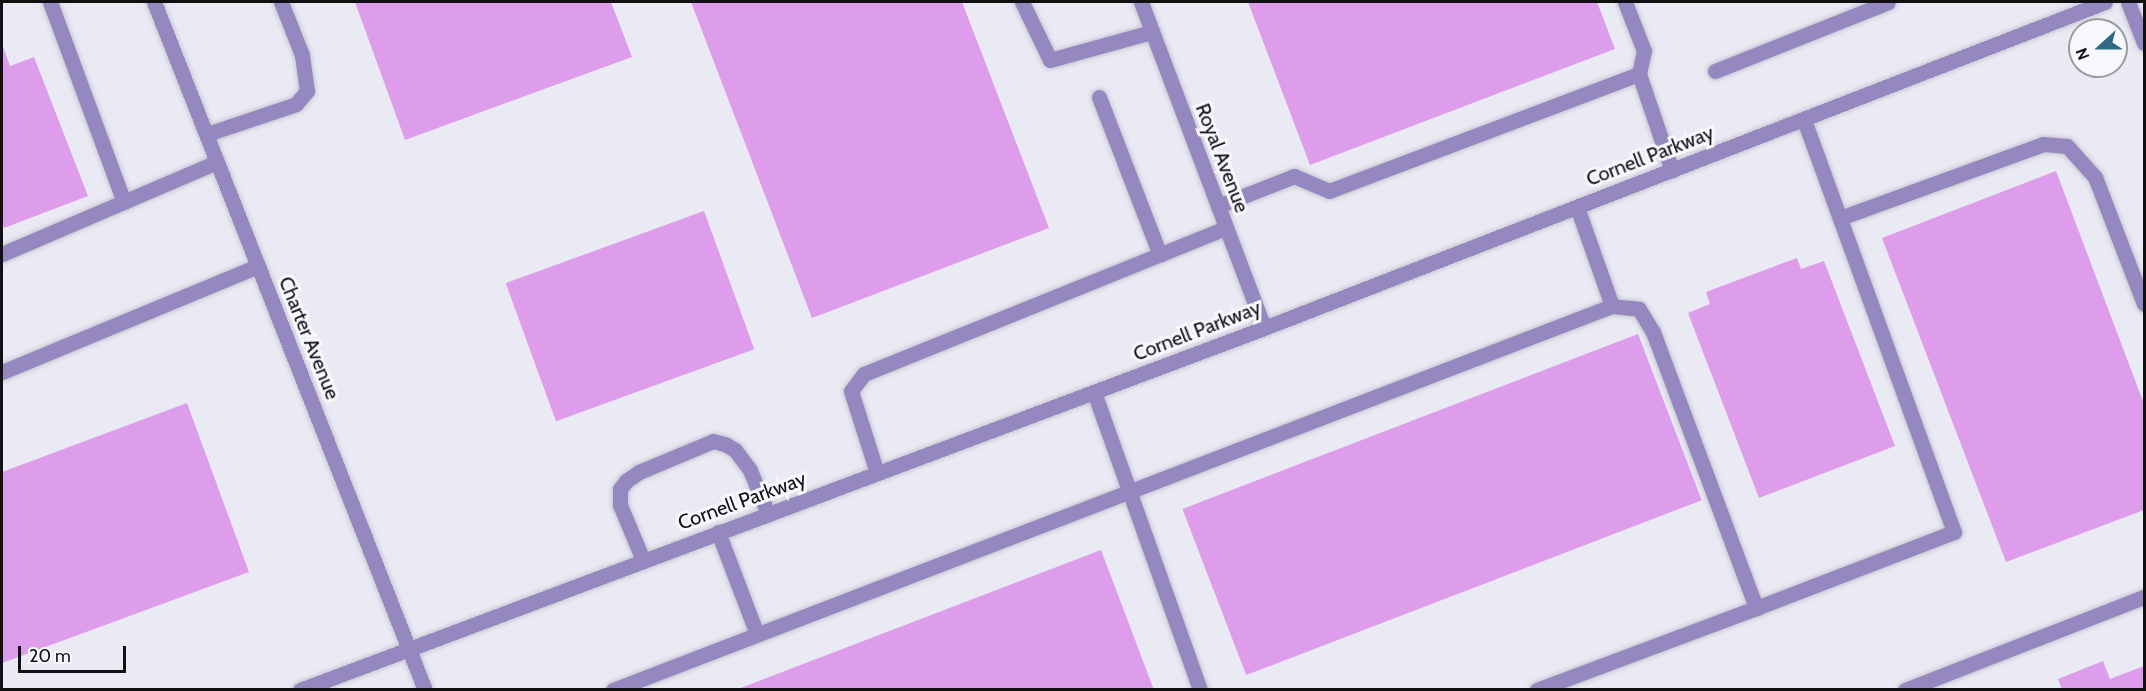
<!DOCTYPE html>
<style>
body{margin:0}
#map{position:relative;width:2146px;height:691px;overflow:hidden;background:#e9eaf4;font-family:Cabin,sans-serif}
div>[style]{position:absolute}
.building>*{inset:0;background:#de9deb;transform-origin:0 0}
.roads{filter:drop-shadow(0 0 2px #c6c7d0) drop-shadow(0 0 2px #c6c7d0)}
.lane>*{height:15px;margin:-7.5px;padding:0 7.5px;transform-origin:7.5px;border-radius:7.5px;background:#9587c0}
.street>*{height:15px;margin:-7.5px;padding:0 7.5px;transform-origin:7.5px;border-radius:7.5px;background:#9587c0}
span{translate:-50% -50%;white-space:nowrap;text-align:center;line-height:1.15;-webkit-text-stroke:6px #f7f8fd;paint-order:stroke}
.street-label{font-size:20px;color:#111114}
.frame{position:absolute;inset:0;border:3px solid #111114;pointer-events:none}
.north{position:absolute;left:2068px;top:18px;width:60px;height:60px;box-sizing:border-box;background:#f7f8fd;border:2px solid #9b9ca0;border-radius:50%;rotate:249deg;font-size:16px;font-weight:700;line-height:24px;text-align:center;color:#111114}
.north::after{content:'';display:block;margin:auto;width:21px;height:27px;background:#2e6a81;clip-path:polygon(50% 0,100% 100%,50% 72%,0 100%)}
.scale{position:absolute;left:18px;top:646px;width:108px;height:27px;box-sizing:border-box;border:3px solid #111114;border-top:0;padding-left:8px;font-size:18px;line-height:21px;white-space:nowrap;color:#111114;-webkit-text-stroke:4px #f7f8fd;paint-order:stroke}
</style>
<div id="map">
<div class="building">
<div style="clip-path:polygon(355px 2px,611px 2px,632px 57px,405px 140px)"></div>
<div style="clip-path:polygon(691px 2px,962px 2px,1049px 228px,812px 318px)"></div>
<div style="clip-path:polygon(1248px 2px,1597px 2px,1615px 49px,1310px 165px)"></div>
<div style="clip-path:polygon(2px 44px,10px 66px,34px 57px,88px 196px,4px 228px,2px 222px)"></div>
<div style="clip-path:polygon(2056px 171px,2144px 404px,2144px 510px,2006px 562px,1882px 238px)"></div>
<div style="left:704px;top:211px;width:147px;height:211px;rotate:70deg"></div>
<div style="clip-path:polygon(1797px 258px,1801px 269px,1824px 261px,1895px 446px,1759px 498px,1688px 313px,1710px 304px,1706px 292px)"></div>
<div style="left:1638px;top:334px;width:178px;height:488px;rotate:69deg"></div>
<div style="clip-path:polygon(187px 403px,249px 572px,2px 663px,2px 472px)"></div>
<div style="clip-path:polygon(1101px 550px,1154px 690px,738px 690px,738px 689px)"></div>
<div style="clip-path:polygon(2103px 661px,2110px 679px,2144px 666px,2144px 690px,2062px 690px,2058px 679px)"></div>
</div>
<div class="roads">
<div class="lane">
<div style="left:50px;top:2px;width:213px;rotate:69.7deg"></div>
<div style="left:1022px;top:2px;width:64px;rotate:64.2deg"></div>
<div style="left:1050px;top:60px;width:106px;rotate:-15.4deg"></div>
<div style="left:1715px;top:71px;width:186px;rotate:-21.7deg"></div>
<div style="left:1639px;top:74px;width:102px;rotate:71.2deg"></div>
<div style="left:1099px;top:97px;width:169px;rotate:68.9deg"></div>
<div style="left:207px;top:134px;width:94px;rotate:-18.6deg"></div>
<div style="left:296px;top:104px;width:17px;rotate:-50deg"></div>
<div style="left:307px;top:91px;width:36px;rotate:-98deg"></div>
<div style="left:302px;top:55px;width:57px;rotate:-111.6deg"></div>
<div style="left:1218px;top:206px;width:82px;rotate:-21.5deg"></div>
<div style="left:1294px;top:176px;width:38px;rotate:23deg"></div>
<div style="left:1329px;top:191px;width:331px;rotate:-20.7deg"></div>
<div style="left:1639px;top:74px;width:24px;rotate:-78deg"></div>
<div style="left:1644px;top:51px;width:53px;rotate:-111.2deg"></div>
<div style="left:1577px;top:207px;width:105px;rotate:70.5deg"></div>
<div style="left:1840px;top:218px;width:216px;rotate:-20deg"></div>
<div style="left:2043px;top:144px;width:24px;rotate:5deg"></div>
<div style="left:2067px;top:146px;width:42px;rotate:47.9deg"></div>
<div style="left:2095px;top:177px;width:136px;rotate:68.9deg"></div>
<div style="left:2px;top:254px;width:234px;rotate:-23.2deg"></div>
<div style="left:2px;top:372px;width:277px;rotate:-22.5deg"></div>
<div style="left:1094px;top:392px;width:316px;rotate:70.4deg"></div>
<div style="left:877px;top:473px;width:86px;rotate:-107.6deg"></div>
<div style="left:851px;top:391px;width:21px;rotate:-53deg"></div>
<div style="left:864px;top:374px;width:390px;rotate:-22deg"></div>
<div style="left:718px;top:532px;width:109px;rotate:69.1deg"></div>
<div style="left:643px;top:560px;width:60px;rotate:-112.7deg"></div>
<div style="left:620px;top:505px;width:16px;rotate:-90deg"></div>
<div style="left:620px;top:489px;width:10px;rotate:-53deg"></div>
<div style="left:626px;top:481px;width:16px;rotate:-35deg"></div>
<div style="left:639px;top:472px;width:80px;rotate:-22.7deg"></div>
<div style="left:713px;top:441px;width:12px;rotate:14deg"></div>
<div style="left:725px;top:444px;width:12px;rotate:31deg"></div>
<div style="left:735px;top:450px;width:25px;rotate:53deg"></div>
<div style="left:750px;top:470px;width:48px;rotate:67.8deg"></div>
<div style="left:1756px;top:608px;width:212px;rotate:-21deg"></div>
<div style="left:1954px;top:532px;width:439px;rotate:-110deg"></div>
<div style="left:613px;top:690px;width:1070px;rotate:-21.03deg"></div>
<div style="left:1612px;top:306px;width:27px;rotate:6deg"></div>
<div style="left:1639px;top:309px;width:27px;rotate:59deg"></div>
<div style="left:1653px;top:332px;width:295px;rotate:69.5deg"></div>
<div style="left:1756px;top:608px;width:234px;rotate:159.5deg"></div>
<div style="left:1905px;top:690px;width:256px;rotate:-21.3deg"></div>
</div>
<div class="street">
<div style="left:154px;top:2px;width:739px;rotate:68.5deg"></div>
<div style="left:1141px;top:2px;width:348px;rotate:69.3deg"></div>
<div style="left:2128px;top:2px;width:44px;rotate:68.7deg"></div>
<div style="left:300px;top:690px;width:1030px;rotate:-20.58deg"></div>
<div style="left:1264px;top:328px;width:902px;rotate:-21.19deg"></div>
</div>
</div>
<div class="street-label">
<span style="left:1650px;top:156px;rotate:-21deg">Cornell Parkway</span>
<span style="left:1222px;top:158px;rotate:69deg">Royal Avenue</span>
<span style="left:1197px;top:331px;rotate:-21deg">Cornell Parkway</span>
<span style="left:309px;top:338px;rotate:68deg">Charter Avenue</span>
<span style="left:742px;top:501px;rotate:-20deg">Cornell Parkway</span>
</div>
<div class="frame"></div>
<div class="north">N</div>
<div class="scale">20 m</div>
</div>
